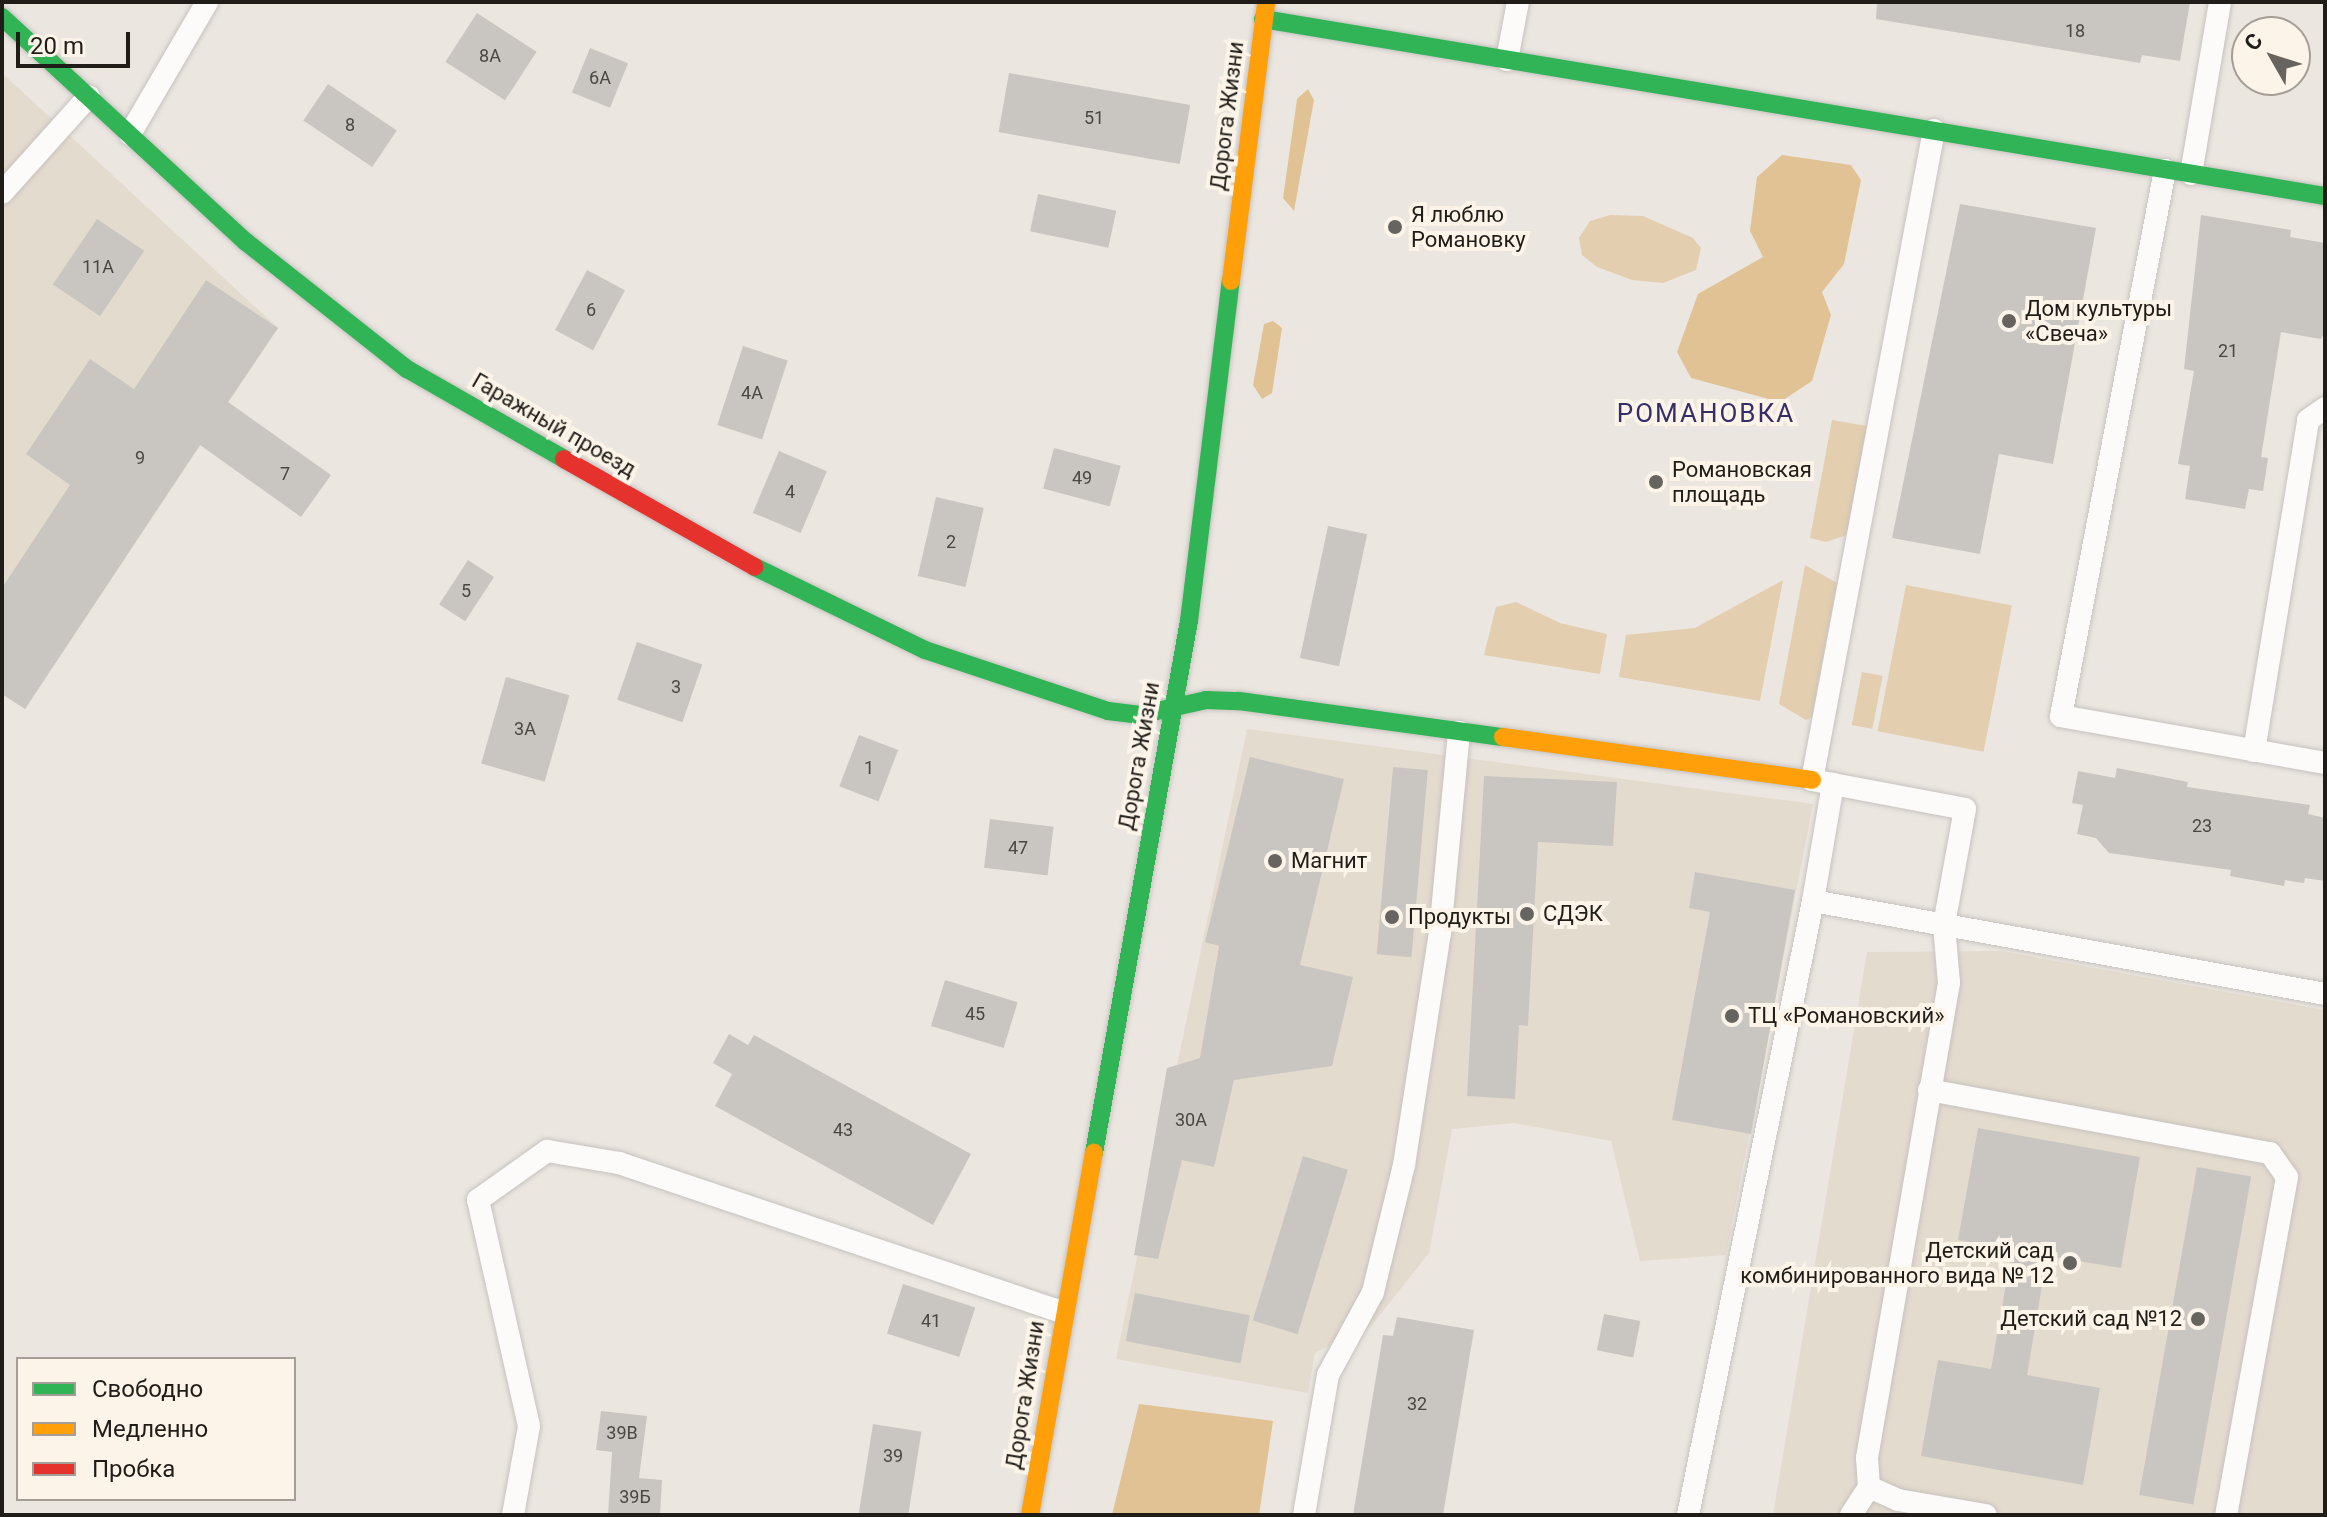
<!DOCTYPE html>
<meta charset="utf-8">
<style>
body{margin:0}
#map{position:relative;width:2327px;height:1517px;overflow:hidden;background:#ebe6e0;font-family:Roboto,sans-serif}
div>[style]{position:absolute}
.built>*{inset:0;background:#e4dbcf}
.green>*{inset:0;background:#e3ceb0;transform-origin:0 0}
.forest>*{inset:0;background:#e1c295}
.building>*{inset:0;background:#c9c6c1;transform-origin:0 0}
.roads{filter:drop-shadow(0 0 2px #c6c2be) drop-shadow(0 0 2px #c6c2be)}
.lane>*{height:22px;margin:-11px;padding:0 11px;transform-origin:11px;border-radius:11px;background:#fcfbfa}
.fast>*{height:18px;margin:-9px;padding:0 9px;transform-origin:9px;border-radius:9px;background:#30b455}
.slow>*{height:18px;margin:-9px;padding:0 9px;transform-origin:9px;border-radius:9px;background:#ff9f0a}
.jam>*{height:18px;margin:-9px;padding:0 9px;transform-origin:9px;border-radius:9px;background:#e5322d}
.dots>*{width:22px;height:22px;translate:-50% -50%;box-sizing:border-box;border:4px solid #fcf4e9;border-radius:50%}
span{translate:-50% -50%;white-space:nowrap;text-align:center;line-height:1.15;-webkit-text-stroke:8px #fcf4e9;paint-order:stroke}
.number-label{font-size:18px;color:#4a4743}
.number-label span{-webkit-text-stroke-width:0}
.street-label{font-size:22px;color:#201d19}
.poi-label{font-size:22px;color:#201d19}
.left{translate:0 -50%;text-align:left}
.right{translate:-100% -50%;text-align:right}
.quarter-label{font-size:26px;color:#362e69;letter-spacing:2px}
.frame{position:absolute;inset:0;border:4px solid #201d19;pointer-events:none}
.legend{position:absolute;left:16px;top:1357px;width:280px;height:144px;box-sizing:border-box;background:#fcf4e9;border:2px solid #a49e96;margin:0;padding:10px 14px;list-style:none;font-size:24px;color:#201d19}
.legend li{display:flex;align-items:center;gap:16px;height:40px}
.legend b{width:40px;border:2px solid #a49e96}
.north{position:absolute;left:2231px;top:16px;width:80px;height:80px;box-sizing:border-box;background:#fcf4e9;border:2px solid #a49e96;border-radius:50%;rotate:309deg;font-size:22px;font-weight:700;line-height:32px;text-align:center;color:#201d19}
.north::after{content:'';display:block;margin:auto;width:28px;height:36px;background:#67635f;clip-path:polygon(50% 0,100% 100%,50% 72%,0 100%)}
.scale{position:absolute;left:16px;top:32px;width:114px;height:36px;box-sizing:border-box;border:4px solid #201d19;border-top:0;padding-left:10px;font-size:24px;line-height:28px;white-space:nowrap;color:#201d19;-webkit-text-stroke:6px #fcf4e9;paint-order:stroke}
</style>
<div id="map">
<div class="built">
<div style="clip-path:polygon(2px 73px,278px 328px,25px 709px,2px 694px)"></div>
<div style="clip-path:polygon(1247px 729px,1813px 804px,1726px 1255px,1640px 1261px,1611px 1141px,1514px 1123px,1452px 1129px,1429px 1253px,1372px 1325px,1315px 1353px,1308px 1393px,1116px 1359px)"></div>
<div style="clip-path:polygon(2001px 951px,2325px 1010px,2325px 1515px,1773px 1515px,1867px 952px)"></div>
</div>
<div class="green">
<div style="clip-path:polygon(1610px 215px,1643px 216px,1693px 238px,1701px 248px,1696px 270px,1663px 283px,1632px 280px,1597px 267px,1582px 255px,1579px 238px,1590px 221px)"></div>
<div style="clip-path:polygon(1832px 420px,1867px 426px,1847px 535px,1826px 542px,1810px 538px)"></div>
<div style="clip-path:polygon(1805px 565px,1837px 583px,1812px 717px,1806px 720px,1779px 704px)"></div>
<div style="clip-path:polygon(1783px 580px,1760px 701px,1619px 677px,1626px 635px,1695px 628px)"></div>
<div style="left:1906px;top:585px;width:108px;height:149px;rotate:11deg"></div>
<div style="clip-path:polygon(1516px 602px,1560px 623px,1607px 634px,1600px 674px,1484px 655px,1496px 607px)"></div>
<div style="left:1862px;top:672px;width:21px;height:54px;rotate:11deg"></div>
</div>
<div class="forest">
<div style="clip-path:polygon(1308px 89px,1314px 100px,1294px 211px,1283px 198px,1297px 99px)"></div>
<div style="clip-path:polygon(1782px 155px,1851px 165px,1861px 180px,1844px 264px,1822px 292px,1831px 315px,1812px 381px,1780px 402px,1691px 378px,1677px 352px,1698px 294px,1763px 257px,1750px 231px,1757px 177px)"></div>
<div style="clip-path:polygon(1273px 321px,1282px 328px,1272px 393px,1262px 399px,1253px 385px,1264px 324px)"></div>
<div style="clip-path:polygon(1139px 1404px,1273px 1421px,1259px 1515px,1112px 1515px)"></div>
</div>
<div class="building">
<div style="clip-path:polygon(1877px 2px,2190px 2px,2180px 61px,2142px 55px,2140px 63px,1876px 19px)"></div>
<div style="left:477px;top:13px;width:71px;height:58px;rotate:33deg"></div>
<div style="left:590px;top:48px;width:41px;height:48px;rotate:22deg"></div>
<div style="left:1009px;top:73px;width:184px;height:60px;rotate:10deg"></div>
<div style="left:328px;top:84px;width:83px;height:44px;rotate:34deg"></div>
<div style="left:1038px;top:194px;width:80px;height:38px;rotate:12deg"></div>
<div style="clip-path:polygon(1960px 204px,2096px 228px,2053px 464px,1999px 454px,1980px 554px,1892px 538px)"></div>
<div style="clip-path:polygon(2201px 215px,2291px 230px,2290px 237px,2325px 243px,2325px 331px,2321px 339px,2281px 332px,2261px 457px,2268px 458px,2263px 491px,2249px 489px,2245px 509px,2185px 499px,2190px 466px,2178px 464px,2194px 371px,2184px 369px)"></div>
<div style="left:97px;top:219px;width:57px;height:79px;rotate:34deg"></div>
<div style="left:587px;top:270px;width:43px;height:68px;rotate:28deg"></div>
<div style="clip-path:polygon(206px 280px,278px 328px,228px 402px,331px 475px,301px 517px,200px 445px,25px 709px,2px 694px,2px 588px,70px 485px,26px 454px,90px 359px,134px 389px)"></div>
<div style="left:743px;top:346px;width:47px;height:83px;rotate:18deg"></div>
<div style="left:1054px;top:448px;width:69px;height:42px;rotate:15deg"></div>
<div style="left:779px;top:451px;width:52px;height:67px;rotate:23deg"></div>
<div style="left:936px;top:497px;width:49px;height:81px;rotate:13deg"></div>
<div style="left:1328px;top:526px;width:40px;height:135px;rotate:12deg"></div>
<div style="left:468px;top:560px;width:31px;height:53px;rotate:33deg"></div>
<div style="left:637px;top:642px;width:69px;height:61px;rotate:19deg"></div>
<div style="left:506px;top:677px;width:66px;height:90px;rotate:16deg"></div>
<div style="left:859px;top:735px;width:42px;height:55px;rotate:21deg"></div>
<div style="clip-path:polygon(1250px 757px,1344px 779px,1300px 965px,1353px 977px,1332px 1066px,1234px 1080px,1214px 1167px,1182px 1160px,1158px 1259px,1134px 1255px,1167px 1068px,1200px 1058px,1219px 946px,1205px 942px)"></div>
<div style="left:1393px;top:767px;width:35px;height:188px;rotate:5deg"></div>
<div style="clip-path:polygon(2117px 768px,2188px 782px,2187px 787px,2310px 805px,2308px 814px,2325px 818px,2325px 881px,2305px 878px,2304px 883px,2285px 880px,2284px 886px,2230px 876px,2231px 870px,2109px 853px,2096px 838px,2077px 834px,2083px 805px,2072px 803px,2078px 771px,2115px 778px)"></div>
<div style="clip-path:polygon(1484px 776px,1617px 782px,1613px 846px,1538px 842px,1528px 1026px,1519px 1025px,1515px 1099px,1467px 1096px)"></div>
<div style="left:990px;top:819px;width:64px;height:49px;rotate:7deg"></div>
<div style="clip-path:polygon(1695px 872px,1795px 890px,1751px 1134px,1672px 1120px,1710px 912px,1689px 908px)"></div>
<div style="left:945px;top:980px;width:76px;height:48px;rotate:17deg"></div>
<div style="clip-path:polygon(729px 1034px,748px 1045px,754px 1035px,971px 1154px,933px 1225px,715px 1106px,732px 1074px,713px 1063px)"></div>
<div style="clip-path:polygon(1978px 1128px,2140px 1157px,2121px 1268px,2047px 1256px,2027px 1375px,2100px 1388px,2083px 1485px,1921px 1456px,1938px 1360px,1991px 1369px,2012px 1250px,1958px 1240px)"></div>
<div style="left:1303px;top:1156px;width:47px;height:172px;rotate:17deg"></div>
<div style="left:2197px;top:1167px;width:55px;height:333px;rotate:10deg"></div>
<div style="left:903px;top:1284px;width:76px;height:52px;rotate:18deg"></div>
<div style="left:1135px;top:1293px;width:117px;height:49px;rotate:11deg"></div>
<div style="left:1604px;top:1314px;width:37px;height:37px;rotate:11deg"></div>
<div style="clip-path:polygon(1397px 1317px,1474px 1330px,1443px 1515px,1353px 1515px,1383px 1335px,1393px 1336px)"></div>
<div style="clip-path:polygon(601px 1411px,647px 1416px,639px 1478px,662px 1480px,660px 1515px,608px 1515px,612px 1452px,596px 1450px)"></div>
<div style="left:873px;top:1424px;width:49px;height:92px;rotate:9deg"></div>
</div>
<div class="roads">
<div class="lane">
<div style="left:1507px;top:60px;width:59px;rotate:-79.3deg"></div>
<div style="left:1934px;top:130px;width:661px;rotate:100.63deg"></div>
<div style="left:1812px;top:780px;width:21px;rotate:11deg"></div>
<div style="left:1833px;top:784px;width:119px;rotate:99.7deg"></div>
<div style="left:1813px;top:901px;width:520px;rotate:10.29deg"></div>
<div style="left:130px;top:134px;width:153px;rotate:-59.7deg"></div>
<div style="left:2165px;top:170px;width:556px;rotate:100.78deg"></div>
<div style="left:2061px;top:716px;width:268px;rotate:10.1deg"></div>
<div style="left:2191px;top:174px;width:174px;rotate:-80.4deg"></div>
<div style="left:2px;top:193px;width:130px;rotate:-48.1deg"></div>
<div style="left:2254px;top:751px;width:335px;rotate:-80.7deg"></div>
<div style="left:2308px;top:420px;width:21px;rotate:-35deg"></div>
<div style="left:1833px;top:784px;width:134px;rotate:10.7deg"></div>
<div style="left:1965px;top:809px;width:118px;rotate:100.3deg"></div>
<div style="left:1944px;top:925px;width:58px;rotate:85.1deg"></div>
<div style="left:1949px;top:983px;width:482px;rotate:99.8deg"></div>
<div style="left:1867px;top:1458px;width:29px;rotate:86deg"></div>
<div style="left:1869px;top:1487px;width:32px;rotate:24deg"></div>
<div style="left:1898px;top:1500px;width:89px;rotate:9.7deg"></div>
<div style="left:1929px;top:1090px;width:347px;rotate:10.5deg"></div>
<div style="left:2270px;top:1153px;width:29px;rotate:55deg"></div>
<div style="left:2287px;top:1177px;width:343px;rotate:100.2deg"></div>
<div style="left:513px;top:1515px;width:90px;rotate:-79.8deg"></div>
<div style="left:529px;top:1426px;width:232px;rotate:-102.7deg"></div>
<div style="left:478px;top:1200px;width:85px;rotate:-35.4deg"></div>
<div style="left:547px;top:1151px;width:73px;rotate:9.5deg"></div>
<div style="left:619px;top:1163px;width:468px;rotate:18.6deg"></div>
<div style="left:1304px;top:1515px;width:142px;rotate:-80.3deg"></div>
<div style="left:1328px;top:1375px;width:94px;rotate:-61.5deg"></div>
<div style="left:1373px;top:1292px;width:131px;rotate:-76.3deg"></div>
<div style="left:1404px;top:1165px;width:235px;rotate:-81.2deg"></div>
<div style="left:1440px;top:933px;width:202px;rotate:-84.6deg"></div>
<div style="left:1688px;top:1515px;width:627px;rotate:-78.49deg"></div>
<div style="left:1851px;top:1515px;width:33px;rotate:-57deg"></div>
</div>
<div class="fast">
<div style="left:2px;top:17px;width:332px;rotate:42.7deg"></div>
<div style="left:246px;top:242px;width:205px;rotate:38.3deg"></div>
<div style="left:407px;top:369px;width:181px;rotate:29.8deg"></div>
<div style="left:1263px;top:19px;width:1077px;rotate:9.46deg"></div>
<div style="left:755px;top:567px;width:189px;rotate:26deg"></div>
<div style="left:925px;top:650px;width:193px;rotate:18.4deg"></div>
<div style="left:1108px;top:711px;width:31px;rotate:7deg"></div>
<div style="left:1139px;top:715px;width:69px;rotate:-12.6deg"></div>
<div style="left:1206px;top:700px;width:33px;rotate:2deg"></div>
<div style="left:1239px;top:701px;width:266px;rotate:7.8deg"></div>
<div style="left:1094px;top:1153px;width:540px;rotate:-79.88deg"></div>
<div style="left:1189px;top:621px;width:343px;rotate:-83deg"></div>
</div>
<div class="slow">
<div style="left:1231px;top:281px;width:281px;rotate:-82.8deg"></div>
<div style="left:1503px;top:737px;width:312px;rotate:7.9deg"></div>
<div style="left:1030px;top:1515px;width:368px;rotate:-80deg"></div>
</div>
<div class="jam">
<div style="left:564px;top:459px;width:219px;rotate:29.5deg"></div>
</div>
</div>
<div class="dots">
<div style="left:1395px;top:227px;background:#67635f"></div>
<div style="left:2009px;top:321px;background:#67635f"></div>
<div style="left:1656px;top:482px;background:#67635f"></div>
<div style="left:1275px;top:861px;background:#67635f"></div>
<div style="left:1527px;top:914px;background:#67635f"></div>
<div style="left:1392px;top:917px;background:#67635f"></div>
<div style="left:1732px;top:1016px;background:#67635f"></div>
<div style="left:2070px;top:1263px;background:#67635f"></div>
<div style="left:2198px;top:1319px;background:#67635f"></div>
</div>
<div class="number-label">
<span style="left:2075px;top:31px">18</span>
<span style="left:490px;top:56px">8А</span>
<span style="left:600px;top:78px">6А</span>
<span style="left:1094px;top:118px">51</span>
<span style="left:350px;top:125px">8</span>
<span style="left:98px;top:267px">11А</span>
<span style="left:591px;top:310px">6</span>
<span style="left:2228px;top:351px">21</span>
<span style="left:752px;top:393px">4А</span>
<span style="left:140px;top:458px">9</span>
<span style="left:285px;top:474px">7</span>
<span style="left:1082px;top:478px">49</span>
<span style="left:790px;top:492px">4</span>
<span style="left:951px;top:542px">2</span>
<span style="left:466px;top:591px">5</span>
<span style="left:676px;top:687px">3</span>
<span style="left:525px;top:729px">3А</span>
<span style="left:869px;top:768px">1</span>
<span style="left:2202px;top:826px">23</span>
<span style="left:1018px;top:848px">47</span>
<span style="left:975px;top:1014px">45</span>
<span style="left:1191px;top:1120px">30А</span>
<span style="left:843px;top:1130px">43</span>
<span style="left:931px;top:1321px">41</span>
<span style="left:1417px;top:1404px">32</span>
<span style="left:622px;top:1433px">39В</span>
<span style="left:893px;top:1456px">39</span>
<span style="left:635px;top:1497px">39Б</span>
</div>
<div class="street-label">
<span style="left:1227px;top:116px;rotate:-83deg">Дорога Жизни</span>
<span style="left:554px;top:425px;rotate:30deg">Гаражный проезд</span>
<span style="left:1139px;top:756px;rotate:-80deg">Дорога Жизни</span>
<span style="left:1025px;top:1395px;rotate:-81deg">Дорога Жизни</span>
</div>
<div class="poi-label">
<span class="left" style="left:1411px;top:227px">Я люблю<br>Романовку</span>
<span class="left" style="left:2025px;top:321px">Дом культуры<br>«Свеча»</span>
<span class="left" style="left:1672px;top:482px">Романовская<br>площадь</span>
<span class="left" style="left:1291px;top:861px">Магнит</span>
<span class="left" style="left:1543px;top:914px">СДЭК</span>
<span class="left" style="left:1408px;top:917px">Продукты</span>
<span class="left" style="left:1748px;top:1016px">ТЦ «Романовский»</span>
<span class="right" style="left:2054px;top:1263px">Детский сад<br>комбинированного вида № 12</span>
<span class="right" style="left:2182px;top:1319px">Детский сад №12</span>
</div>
<div class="quarter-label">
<span style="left:1706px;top:414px">РОМАНОВКА</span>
</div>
<div class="frame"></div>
<ul class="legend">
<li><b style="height:10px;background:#30b455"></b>Свободно</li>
<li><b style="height:10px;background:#ff9f0a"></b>Медленно</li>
<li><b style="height:10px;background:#e5322d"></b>Пробка</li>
</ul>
<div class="north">С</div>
<div class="scale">20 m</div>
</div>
